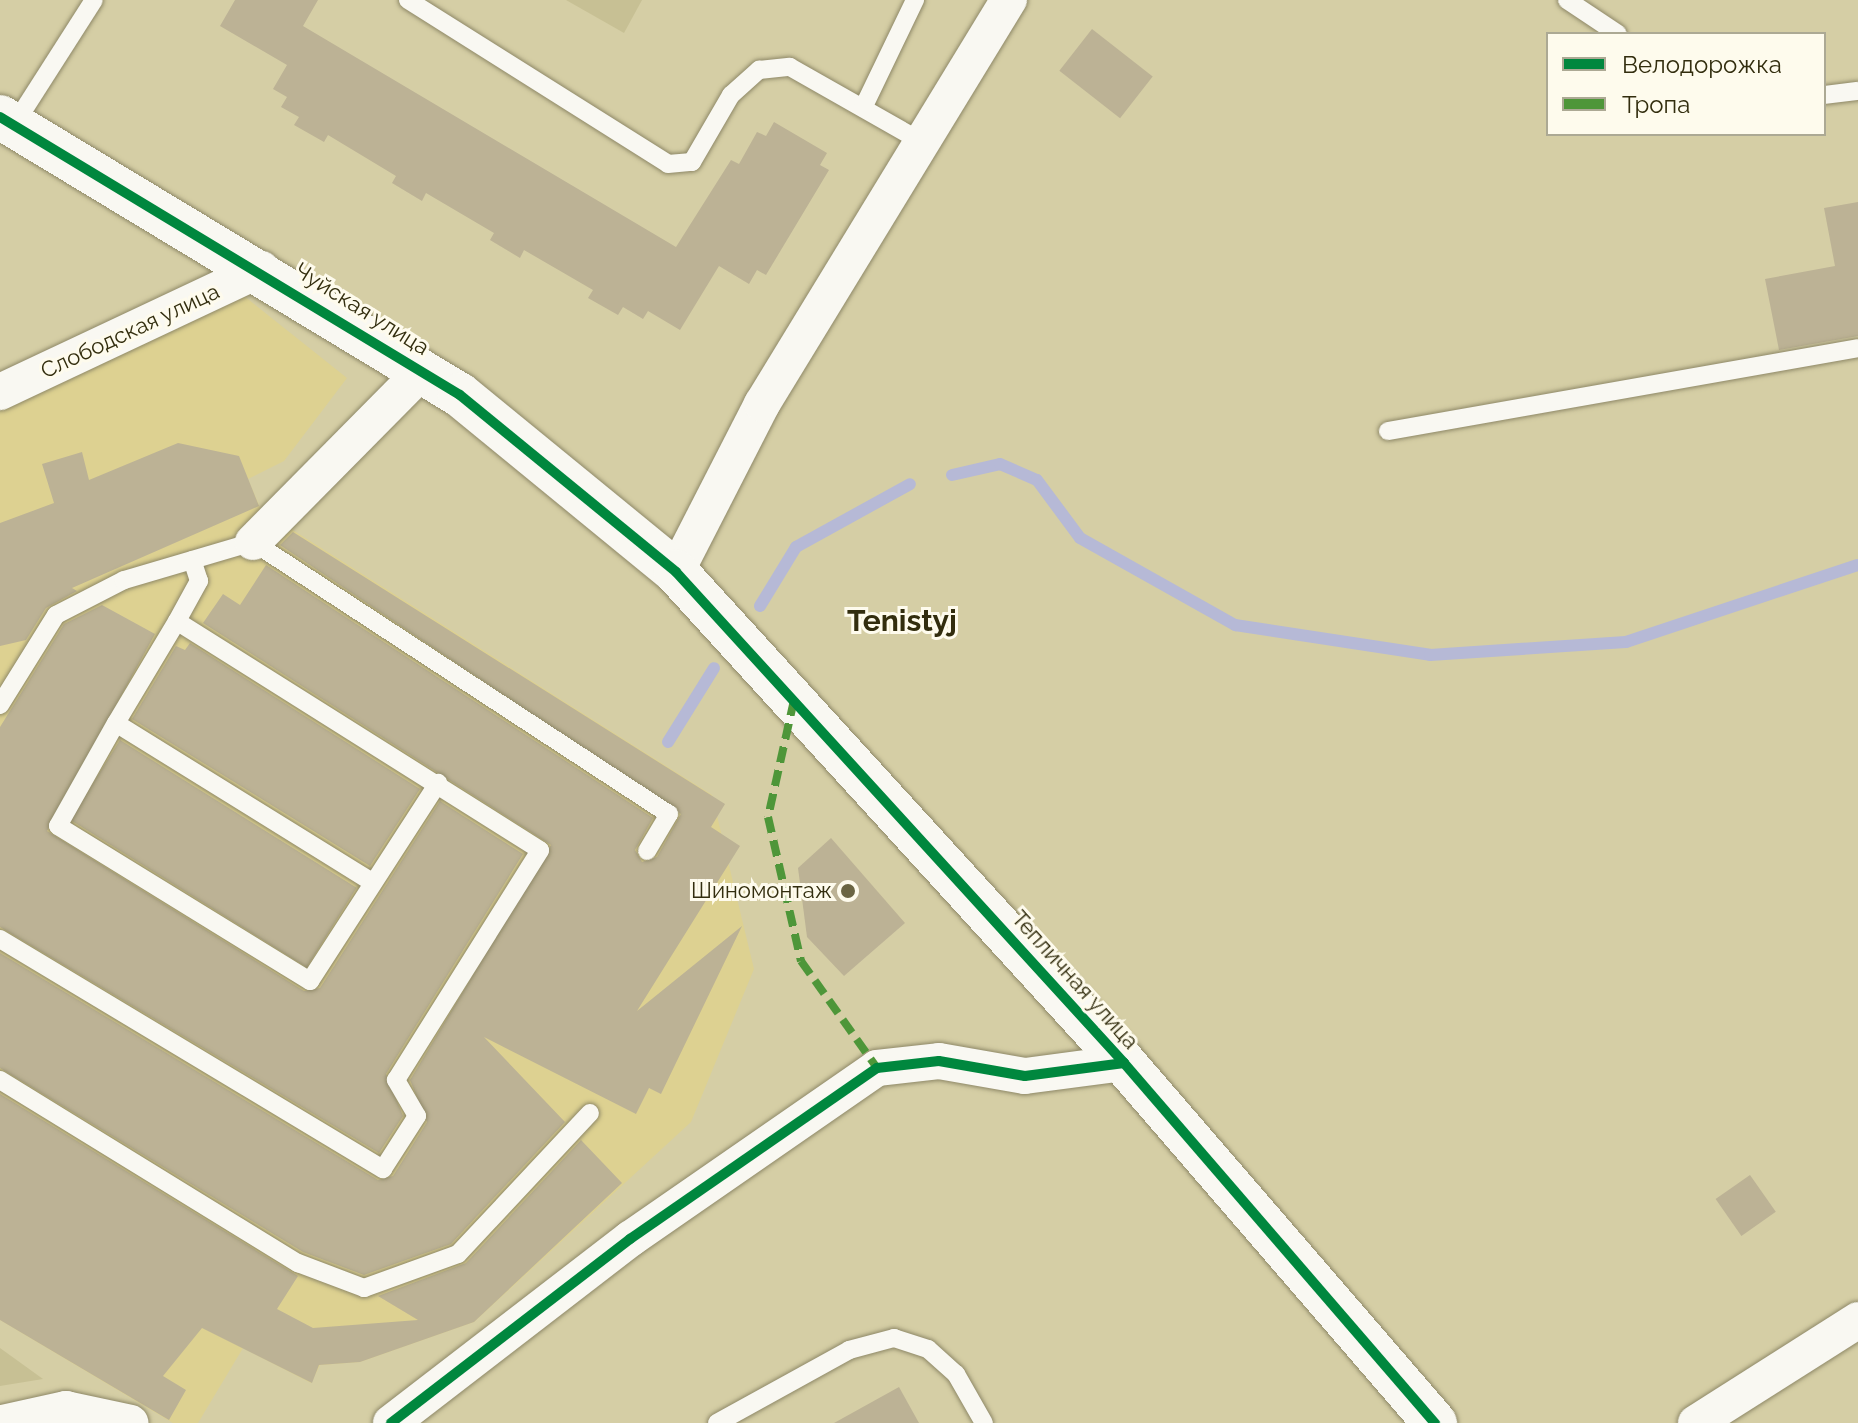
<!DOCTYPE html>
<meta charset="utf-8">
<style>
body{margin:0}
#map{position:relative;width:1858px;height:1423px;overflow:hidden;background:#d5cea5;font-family:Raleway,sans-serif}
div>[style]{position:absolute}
.built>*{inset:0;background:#ddd191}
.green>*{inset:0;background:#c7c094}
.stream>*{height:12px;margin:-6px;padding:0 6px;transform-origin:6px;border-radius:6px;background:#b6b9d6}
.building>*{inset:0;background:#bcb295;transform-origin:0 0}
.roads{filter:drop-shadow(0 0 2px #8e8867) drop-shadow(0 0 2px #8e8867)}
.service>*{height:18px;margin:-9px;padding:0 9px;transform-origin:9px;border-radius:9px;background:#f9f8f2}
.minor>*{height:36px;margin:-18px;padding:0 18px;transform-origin:18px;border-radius:18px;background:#f9f8f2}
.tertiary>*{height:44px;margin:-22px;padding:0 22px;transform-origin:22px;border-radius:22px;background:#f9f8f2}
.quiet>*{height:8px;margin-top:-4px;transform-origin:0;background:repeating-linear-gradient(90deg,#4e9639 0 16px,transparent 0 24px)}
.cycleway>*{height:10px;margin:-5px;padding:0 5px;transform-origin:5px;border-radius:5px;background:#00873e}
.dots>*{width:22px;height:22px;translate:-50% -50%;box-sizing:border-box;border:4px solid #fefbed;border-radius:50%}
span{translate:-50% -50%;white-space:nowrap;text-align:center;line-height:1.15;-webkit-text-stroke:6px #fefbed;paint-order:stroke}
.street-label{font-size:22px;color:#322d0e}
.poi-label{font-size:22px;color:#322d0e}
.right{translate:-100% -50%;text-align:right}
.district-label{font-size:30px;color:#322d0e;font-weight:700}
.legend{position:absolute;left:1546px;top:32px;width:280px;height:104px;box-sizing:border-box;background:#fefbed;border:2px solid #aca994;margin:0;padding:10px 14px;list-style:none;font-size:24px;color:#322d0e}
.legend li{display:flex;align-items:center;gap:16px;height:40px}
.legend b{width:40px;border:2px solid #aca994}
</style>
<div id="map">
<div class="built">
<div style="clip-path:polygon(239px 292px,347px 378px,284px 461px,248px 479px,261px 510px,712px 795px,754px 969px,691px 1122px,474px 1322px,360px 1362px,320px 1365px,311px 1383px,243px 1348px,198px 1423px,173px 1423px,0 1320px,0 400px)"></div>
</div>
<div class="green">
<div style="clip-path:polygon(566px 0,642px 0,624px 33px)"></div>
<div style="clip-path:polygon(0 1348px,43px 1379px,0 1386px)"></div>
</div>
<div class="stream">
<div style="left:952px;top:475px;width:49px;rotate:-12.9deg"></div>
<div style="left:1000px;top:464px;width:40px;rotate:23.4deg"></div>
<div style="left:1037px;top:480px;width:72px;rotate:53.4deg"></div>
<div style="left:1080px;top:538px;width:178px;rotate:29.3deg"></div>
<div style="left:1235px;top:625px;width:197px;rotate:8.7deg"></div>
<div style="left:1430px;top:655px;width:196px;rotate:-3.8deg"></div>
<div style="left:1626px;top:642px;width:244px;rotate:-18.4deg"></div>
<div style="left:760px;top:606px;width:69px;rotate:-58.6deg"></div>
<div style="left:796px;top:547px;width:130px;rotate:-28.9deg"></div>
<div style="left:668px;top:742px;width:87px;rotate:-58.1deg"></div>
</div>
<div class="building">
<div style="clip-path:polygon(235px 0,318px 0,303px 26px,676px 247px,731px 160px,739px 164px,757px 132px,766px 136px,774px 122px,827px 153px,820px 165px,829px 170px,766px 275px,757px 270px,749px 284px,719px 266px,680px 330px,648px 311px,643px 319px,623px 307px,618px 315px,588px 298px,593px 290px,524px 250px,520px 258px,490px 240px,494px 233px,426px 193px,422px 201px,392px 183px,396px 176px,328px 135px,324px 142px,294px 125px,299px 117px,281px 107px,287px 97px,273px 89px,287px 65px,220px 26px)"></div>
<div style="left:1092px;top:29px;width:77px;height:53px;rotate:38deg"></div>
<div style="clip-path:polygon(1858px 202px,1858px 336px,1779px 350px,1765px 279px,1835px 266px,1824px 208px)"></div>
<div style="clip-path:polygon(178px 443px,239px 456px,259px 506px,72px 588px,77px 591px,46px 608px,26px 640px,0 646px,0 523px,54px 503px,42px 464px,82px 452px,89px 480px)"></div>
<div style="clip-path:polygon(293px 532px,725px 804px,711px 827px,740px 846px,637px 1011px,742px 926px,661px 1094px,649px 1088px,636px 1114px,484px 1037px,565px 1122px,451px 1244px,364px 1275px,303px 1252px,0 1068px,0 953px,378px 1180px,393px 1176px,427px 1122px,410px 1080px,551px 845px,203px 623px,223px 594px,240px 605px,266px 565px,653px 818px,635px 850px,642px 862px,657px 857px,681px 814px,280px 545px)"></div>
<div style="clip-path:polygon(102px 605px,155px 634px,47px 831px,304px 991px,320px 988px,440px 801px,523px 854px,386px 1074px,403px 1116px,379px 1153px,0 927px,0 727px,64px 624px)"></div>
<div style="clip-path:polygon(190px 643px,420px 789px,370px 866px,132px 719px,176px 646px,185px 650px)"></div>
<div style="left:120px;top:740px;width:279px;height:94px;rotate:32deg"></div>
<div style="clip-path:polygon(831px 838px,905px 923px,844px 976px,807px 937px,798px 868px)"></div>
<div style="clip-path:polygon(0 1094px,298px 1276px,277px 1309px,313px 1328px,418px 1320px,378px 1296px,466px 1263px,581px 1140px,622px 1183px,474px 1322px,360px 1362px,319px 1365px,312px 1383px,202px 1328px,163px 1376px,186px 1390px,169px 1420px,0 1320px)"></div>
<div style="left:1750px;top:1175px;width:45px;height:42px;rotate:55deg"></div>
<div style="clip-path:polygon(899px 1387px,919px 1423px,834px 1423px)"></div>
</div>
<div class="roads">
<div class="service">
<div style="left:408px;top:0;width:307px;rotate:32.2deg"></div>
<div style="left:668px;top:164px;width:24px;rotate:-5deg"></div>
<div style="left:692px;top:162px;width:78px;rotate:-59.8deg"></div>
<div style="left:731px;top:95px;width:38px;rotate:-42deg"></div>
<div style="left:759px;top:70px;width:31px;rotate:-6deg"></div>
<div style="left:790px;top:67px;width:150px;rotate:29.6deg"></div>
<div style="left:1567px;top:0;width:61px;rotate:33.7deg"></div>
<div style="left:1824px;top:95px;width:34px;rotate:-7deg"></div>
<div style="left:863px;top:108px;width:120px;rotate:-64.3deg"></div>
<div style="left:14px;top:125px;width:148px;rotate:-57.4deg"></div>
<div style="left:1388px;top:431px;width:477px;rotate:-10deg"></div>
<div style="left:0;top:705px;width:106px;rotate:-58.1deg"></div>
<div style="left:56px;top:615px;width:76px;rotate:-27.2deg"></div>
<div style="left:124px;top:580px;width:134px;rotate:-16.4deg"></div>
<div style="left:253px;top:542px;width:497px;rotate:33.2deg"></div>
<div style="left:669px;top:814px;width:43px;rotate:120.7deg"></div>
<div style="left:116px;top:723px;width:119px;rotate:-59.1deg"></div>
<div style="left:372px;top:882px;width:301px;rotate:-148.2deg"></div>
<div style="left:116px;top:723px;width:118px;rotate:119.4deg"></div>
<div style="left:58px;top:826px;width:296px;rotate:31.6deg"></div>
<div style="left:310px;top:981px;width:236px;rotate:-57.1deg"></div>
<div style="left:0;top:939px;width:447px;rotate:31deg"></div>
<div style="left:383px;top:1169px;width:63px;rotate:-57.3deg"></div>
<div style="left:417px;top:1116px;width:42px;rotate:-120.3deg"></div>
<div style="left:396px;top:1080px;width:271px;rotate:-57.9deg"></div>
<div style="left:540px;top:850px;width:429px;rotate:-147.8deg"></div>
<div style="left:177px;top:621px;width:46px;rotate:-61.2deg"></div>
<div style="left:199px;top:581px;width:22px;rotate:-108deg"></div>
<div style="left:0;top:1080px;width:350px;rotate:31.6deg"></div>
<div style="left:298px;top:1263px;width:71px;rotate:20.7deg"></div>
<div style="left:364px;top:1288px;width:100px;rotate:-19.9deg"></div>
<div style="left:458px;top:1254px;width:193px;rotate:-46.9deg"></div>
<div style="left:717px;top:1423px;width:151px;rotate:-28.9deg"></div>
<div style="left:849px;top:1350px;width:47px;rotate:-14.9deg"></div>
<div style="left:894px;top:1338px;width:36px;rotate:18deg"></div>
<div style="left:928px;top:1349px;width:38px;rotate:42deg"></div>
<div style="left:956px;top:1374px;width:56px;rotate:60.3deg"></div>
</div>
<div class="minor">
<div style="left:0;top:392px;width:289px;rotate:-25.2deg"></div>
<div style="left:253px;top:542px;width:240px;rotate:-45.3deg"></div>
<div style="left:676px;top:572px;width:189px;rotate:-62.9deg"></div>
<div style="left:762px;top:404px;width:474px;rotate:-58.6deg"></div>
<div style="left:2px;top:1423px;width:66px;rotate:-12.3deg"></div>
<div style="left:66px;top:1409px;width:66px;rotate:12.2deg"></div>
<div style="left:391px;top:1423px;width:302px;rotate:-37.6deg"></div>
<div style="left:630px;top:1239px;width:300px;rotate:-34.7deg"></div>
<div style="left:877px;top:1068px;width:62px;rotate:-6.4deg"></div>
<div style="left:939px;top:1061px;width:87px;rotate:9.9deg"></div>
<div style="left:1025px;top:1076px;width:100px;rotate:-7.5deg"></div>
<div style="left:1696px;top:1423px;width:192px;rotate:-32.4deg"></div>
</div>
<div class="tertiary">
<div style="left:0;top:117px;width:537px;rotate:31.15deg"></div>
<div style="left:460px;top:395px;width:279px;rotate:39.3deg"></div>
<div style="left:676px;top:572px;width:665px;rotate:47.62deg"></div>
<div style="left:1124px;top:1063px;width:476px;rotate:49.2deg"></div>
</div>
</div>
<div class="quiet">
<div style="left:794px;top:700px;width:120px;rotate:102.5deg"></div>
<div style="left:768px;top:817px;width:148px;rotate:77.1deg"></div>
<div style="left:801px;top:961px;width:131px;rotate:54.6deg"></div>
</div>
<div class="cycleway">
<div style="left:0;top:117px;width:537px;rotate:31.15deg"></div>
<div style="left:460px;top:395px;width:279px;rotate:39.3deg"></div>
<div style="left:676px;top:572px;width:665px;rotate:47.62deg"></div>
<div style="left:1124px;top:1063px;width:476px;rotate:49.2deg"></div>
<div style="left:391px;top:1423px;width:302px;rotate:-37.6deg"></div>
<div style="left:630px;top:1239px;width:300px;rotate:-34.7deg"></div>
<div style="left:877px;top:1068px;width:62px;rotate:-6.4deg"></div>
<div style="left:939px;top:1061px;width:87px;rotate:9.9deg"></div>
<div style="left:1025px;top:1076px;width:100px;rotate:-7.5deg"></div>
</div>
<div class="dots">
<div style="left:848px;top:891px;background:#6b6543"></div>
</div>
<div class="street-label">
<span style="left:362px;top:309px;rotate:32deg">Чуйская улица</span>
<span style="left:130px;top:331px;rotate:-25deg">Слободская улица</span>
<span style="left:1075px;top:980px;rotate:48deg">Тепличная улица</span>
</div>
<div class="poi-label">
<span class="right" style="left:832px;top:891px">Шиномонтаж</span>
</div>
<div class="district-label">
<span style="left:902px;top:621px">Tenistyj</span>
</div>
<ul class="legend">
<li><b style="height:10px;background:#00873e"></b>Велодорожка</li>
<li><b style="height:10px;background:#4e9639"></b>Тропа</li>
</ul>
</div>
